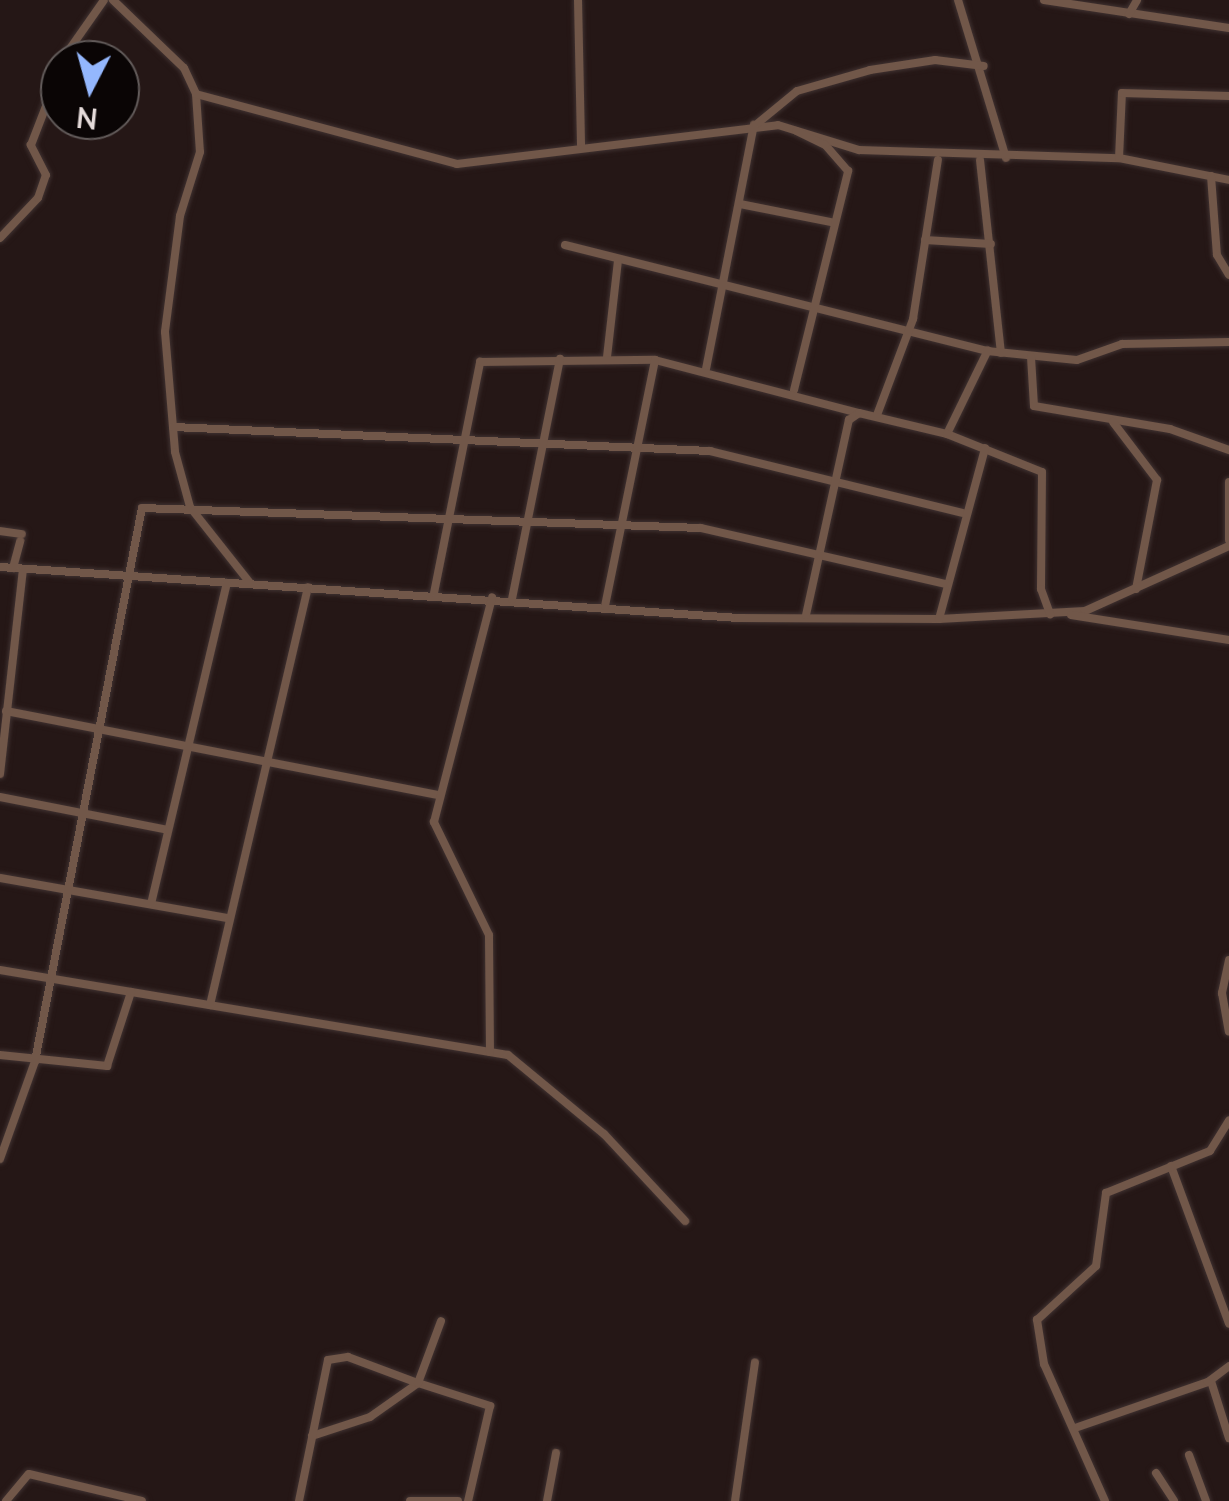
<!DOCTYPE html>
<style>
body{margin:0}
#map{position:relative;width:1229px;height:1501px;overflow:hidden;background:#251716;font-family:Mulish,sans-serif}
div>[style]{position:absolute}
.roads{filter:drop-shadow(0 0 2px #403231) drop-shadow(0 0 2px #403231)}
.street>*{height:8px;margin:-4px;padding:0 4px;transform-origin:4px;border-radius:4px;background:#715749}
span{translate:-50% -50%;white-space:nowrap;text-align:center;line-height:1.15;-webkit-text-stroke:8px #0a0505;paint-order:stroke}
.north{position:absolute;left:40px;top:40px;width:100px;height:100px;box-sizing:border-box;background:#0a0505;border:2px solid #625b5a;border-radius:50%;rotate:186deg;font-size:28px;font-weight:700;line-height:40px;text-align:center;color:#e5dbda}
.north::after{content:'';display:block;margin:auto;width:35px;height:45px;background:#94b7fd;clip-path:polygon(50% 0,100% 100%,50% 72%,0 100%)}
</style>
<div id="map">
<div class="roads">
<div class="street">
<div style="left:113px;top:0;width:98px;rotate:43.8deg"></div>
<div style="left:184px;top:68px;width:29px;rotate:65deg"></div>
<div style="left:196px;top:94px;width:58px;rotate:86.1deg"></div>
<div style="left:200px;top:152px;width:67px;rotate:107.4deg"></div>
<div style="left:180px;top:216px;width:117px;rotate:97.4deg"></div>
<div style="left:165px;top:332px;width:120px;rotate:85.2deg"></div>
<div style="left:175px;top:452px;width:57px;rotate:74.7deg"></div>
<div style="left:190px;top:507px;width:97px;rotate:51.7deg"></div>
<div style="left:578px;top:0;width:146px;rotate:88.8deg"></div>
<div style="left:958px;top:0;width:165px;rotate:73.1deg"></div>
<div style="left:1044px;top:0;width:187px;rotate:8.6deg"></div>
<div style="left:1129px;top:14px;width:16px;rotate:-60deg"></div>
<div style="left:62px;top:60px;width:73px;rotate:-55deg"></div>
<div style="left:196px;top:94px;width:270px;rotate:15deg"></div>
<div style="left:457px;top:164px;width:323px;rotate:-6.9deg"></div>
<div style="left:778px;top:125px;width:85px;rotate:17.2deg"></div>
<div style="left:859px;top:150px;width:260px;rotate:1.8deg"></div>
<div style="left:1119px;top:158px;width:112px;rotate:11.3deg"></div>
<div style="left:758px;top:123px;width:50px;rotate:-39.4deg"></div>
<div style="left:797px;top:91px;width:76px;rotate:-16deg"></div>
<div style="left:870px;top:70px;width:66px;rotate:-8.7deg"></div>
<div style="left:935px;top:60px;width:49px;rotate:7deg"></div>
<div style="left:1119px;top:158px;width:65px;rotate:-87.4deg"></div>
<div style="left:1122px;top:93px;width:107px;rotate:1.6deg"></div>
<div style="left:980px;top:160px;width:194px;rotate:83.8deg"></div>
<div style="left:1211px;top:176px;width:79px;rotate:85.7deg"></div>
<div style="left:1217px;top:255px;width:23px;rotate:59deg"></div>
<div style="left:740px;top:204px;width:93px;rotate:11.2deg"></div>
<div style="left:0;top:238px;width:55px;rotate:-46.5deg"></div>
<div style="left:38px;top:198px;width:24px;rotate:-71deg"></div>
<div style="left:46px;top:175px;width:34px;rotate:-117deg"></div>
<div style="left:31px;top:145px;width:80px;rotate:-68.9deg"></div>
<div style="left:925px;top:240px;width:66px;rotate:3.5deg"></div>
<div style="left:565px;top:245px;width:435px;rotate:14.1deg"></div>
<div style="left:987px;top:351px;width:90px;rotate:5.7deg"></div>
<div style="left:1077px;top:360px;width:48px;rotate:-19.6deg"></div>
<div style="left:1122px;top:344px;width:107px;rotate:-1.1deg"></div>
<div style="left:607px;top:357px;width:98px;rotate:-83.5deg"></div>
<div style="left:1031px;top:357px;width:49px;rotate:86.5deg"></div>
<div style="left:1034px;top:406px;width:138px;rotate:9.6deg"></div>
<div style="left:1170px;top:429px;width:63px;rotate:19.6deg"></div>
<div style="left:706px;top:369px;width:249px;rotate:-78.9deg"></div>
<div style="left:794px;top:390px;width:226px;rotate:-76.1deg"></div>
<div style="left:848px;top:171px;width:35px;rotate:-131deg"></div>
<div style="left:825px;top:145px;width:32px;rotate:-154deg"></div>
<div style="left:877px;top:415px;width:103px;rotate:-69.4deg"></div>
<div style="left:913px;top:319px;width:161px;rotate:-81.1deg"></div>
<div style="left:1113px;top:422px;width:73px;rotate:52.8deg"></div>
<div style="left:1157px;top:480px;width:111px;rotate:100.9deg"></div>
<div style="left:173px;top:427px;width:538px;rotate:2.56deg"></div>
<div style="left:710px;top:451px;width:260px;rotate:13.8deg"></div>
<div style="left:947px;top:434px;width:93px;rotate:-64deg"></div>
<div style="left:1229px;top:482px;width:58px;rotate:90deg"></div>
<div style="left:0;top:531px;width:22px;rotate:8deg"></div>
<div style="left:0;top:567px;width:740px;rotate:3.95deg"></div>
<div style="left:738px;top:618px;width:201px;rotate:0.3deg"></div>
<div style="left:939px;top:619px;width:146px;rotate:-3.1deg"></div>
<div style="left:1085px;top:611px;width:158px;rotate:-24.3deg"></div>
<div style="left:13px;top:568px;width:28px;rotate:-75deg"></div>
<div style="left:434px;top:593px;width:236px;rotate:-78.7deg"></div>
<div style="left:480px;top:362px;width:175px;rotate:-0.7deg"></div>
<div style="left:655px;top:360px;width:211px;rotate:14.6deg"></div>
<div style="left:512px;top:599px;width:245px;rotate:-78.7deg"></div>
<div style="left:605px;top:606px;width:251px;rotate:-78.5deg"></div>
<div style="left:806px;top:615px;width:200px;rotate:-77.6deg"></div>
<div style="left:849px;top:420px;width:12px;rotate:-35deg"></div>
<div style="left:859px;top:413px;width:90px;rotate:13.4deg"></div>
<div style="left:947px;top:434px;width:102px;rotate:21.8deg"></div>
<div style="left:1042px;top:472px;width:117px;rotate:90.5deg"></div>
<div style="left:1041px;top:589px;width:27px;rotate:70deg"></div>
<div style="left:1071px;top:615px;width:160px;rotate:9deg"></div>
<div style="left:939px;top:619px;width:177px;rotate:-74.9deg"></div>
<div style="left:6px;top:711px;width:440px;rotate:11deg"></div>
<div style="left:0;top:774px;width:206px;rotate:-83.6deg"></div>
<div style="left:0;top:797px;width:171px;rotate:11.1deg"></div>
<div style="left:0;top:878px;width:231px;rotate:10deg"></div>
<div style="left:151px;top:904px;width:330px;rotate:-76.7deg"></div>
<div style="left:1229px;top:960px;width:34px;rotate:102deg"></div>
<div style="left:1222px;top:993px;width:39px;rotate:80deg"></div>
<div style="left:0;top:970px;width:515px;rotate:9.5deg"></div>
<div style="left:508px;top:1055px;width:124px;rotate:39.5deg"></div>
<div style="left:604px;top:1134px;width:119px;rotate:47deg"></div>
<div style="left:210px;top:1005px;width:429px;rotate:-76.8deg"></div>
<div style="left:490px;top:1052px;width:117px;rotate:-90.5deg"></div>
<div style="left:489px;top:935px;width:126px;rotate:-116deg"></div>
<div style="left:434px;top:822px;width:232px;rotate:-75.5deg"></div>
<div style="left:0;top:1055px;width:108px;rotate:5.9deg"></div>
<div style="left:107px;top:1066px;width:78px;rotate:-72deg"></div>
<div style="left:0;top:1159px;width:104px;rotate:-70.3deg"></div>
<div style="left:35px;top:1061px;width:563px;rotate:-79.05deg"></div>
<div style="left:142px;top:508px;width:559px;rotate:2.05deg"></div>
<div style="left:701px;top:528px;width:251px;rotate:12.9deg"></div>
<div style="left:1171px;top:1166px;width:168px;rotate:69.8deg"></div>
<div style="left:1211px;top:1381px;width:60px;rotate:72.5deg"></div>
<div style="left:1075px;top:1428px;width:141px;rotate:-19.1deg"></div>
<div style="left:1208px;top:1382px;width:26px;rotate:-37deg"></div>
<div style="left:312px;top:1436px;width:61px;rotate:-18.1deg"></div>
<div style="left:370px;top:1417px;width:59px;rotate:-35.3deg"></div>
<div style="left:418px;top:1383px;width:76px;rotate:17.7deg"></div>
<div style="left:490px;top:1406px;width:98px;rotate:103deg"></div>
<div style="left:1189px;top:1455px;width:49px;rotate:69.7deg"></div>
<div style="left:1156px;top:1473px;width:33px;rotate:57deg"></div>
<div style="left:6px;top:1501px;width:35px;rotate:-50deg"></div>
<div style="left:29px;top:1474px;width:116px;rotate:13.4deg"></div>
<div style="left:299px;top:1501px;width:144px;rotate:-78.4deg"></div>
<div style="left:328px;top:1360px;width:20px;rotate:-9deg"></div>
<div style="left:348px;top:1357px;width:75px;rotate:20.4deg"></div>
<div style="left:418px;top:1383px;width:66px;rotate:-69.6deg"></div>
<div style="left:410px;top:1501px;width:48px"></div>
<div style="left:547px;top:1501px;width:49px;rotate:-79.4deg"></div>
<div style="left:735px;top:1501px;width:140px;rotate:-81.8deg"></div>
<div style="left:1105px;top:1501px;width:150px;rotate:-114deg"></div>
<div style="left:1044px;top:1364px;width:45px;rotate:-99deg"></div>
<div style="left:1037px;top:1320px;width:80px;rotate:-42.5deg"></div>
<div style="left:1096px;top:1266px;width:74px;rotate:-82.2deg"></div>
<div style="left:1106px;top:1193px;width:112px;rotate:-22deg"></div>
<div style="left:1210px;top:1151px;width:36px;rotate:-58deg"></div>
</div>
</div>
<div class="north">N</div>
</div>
